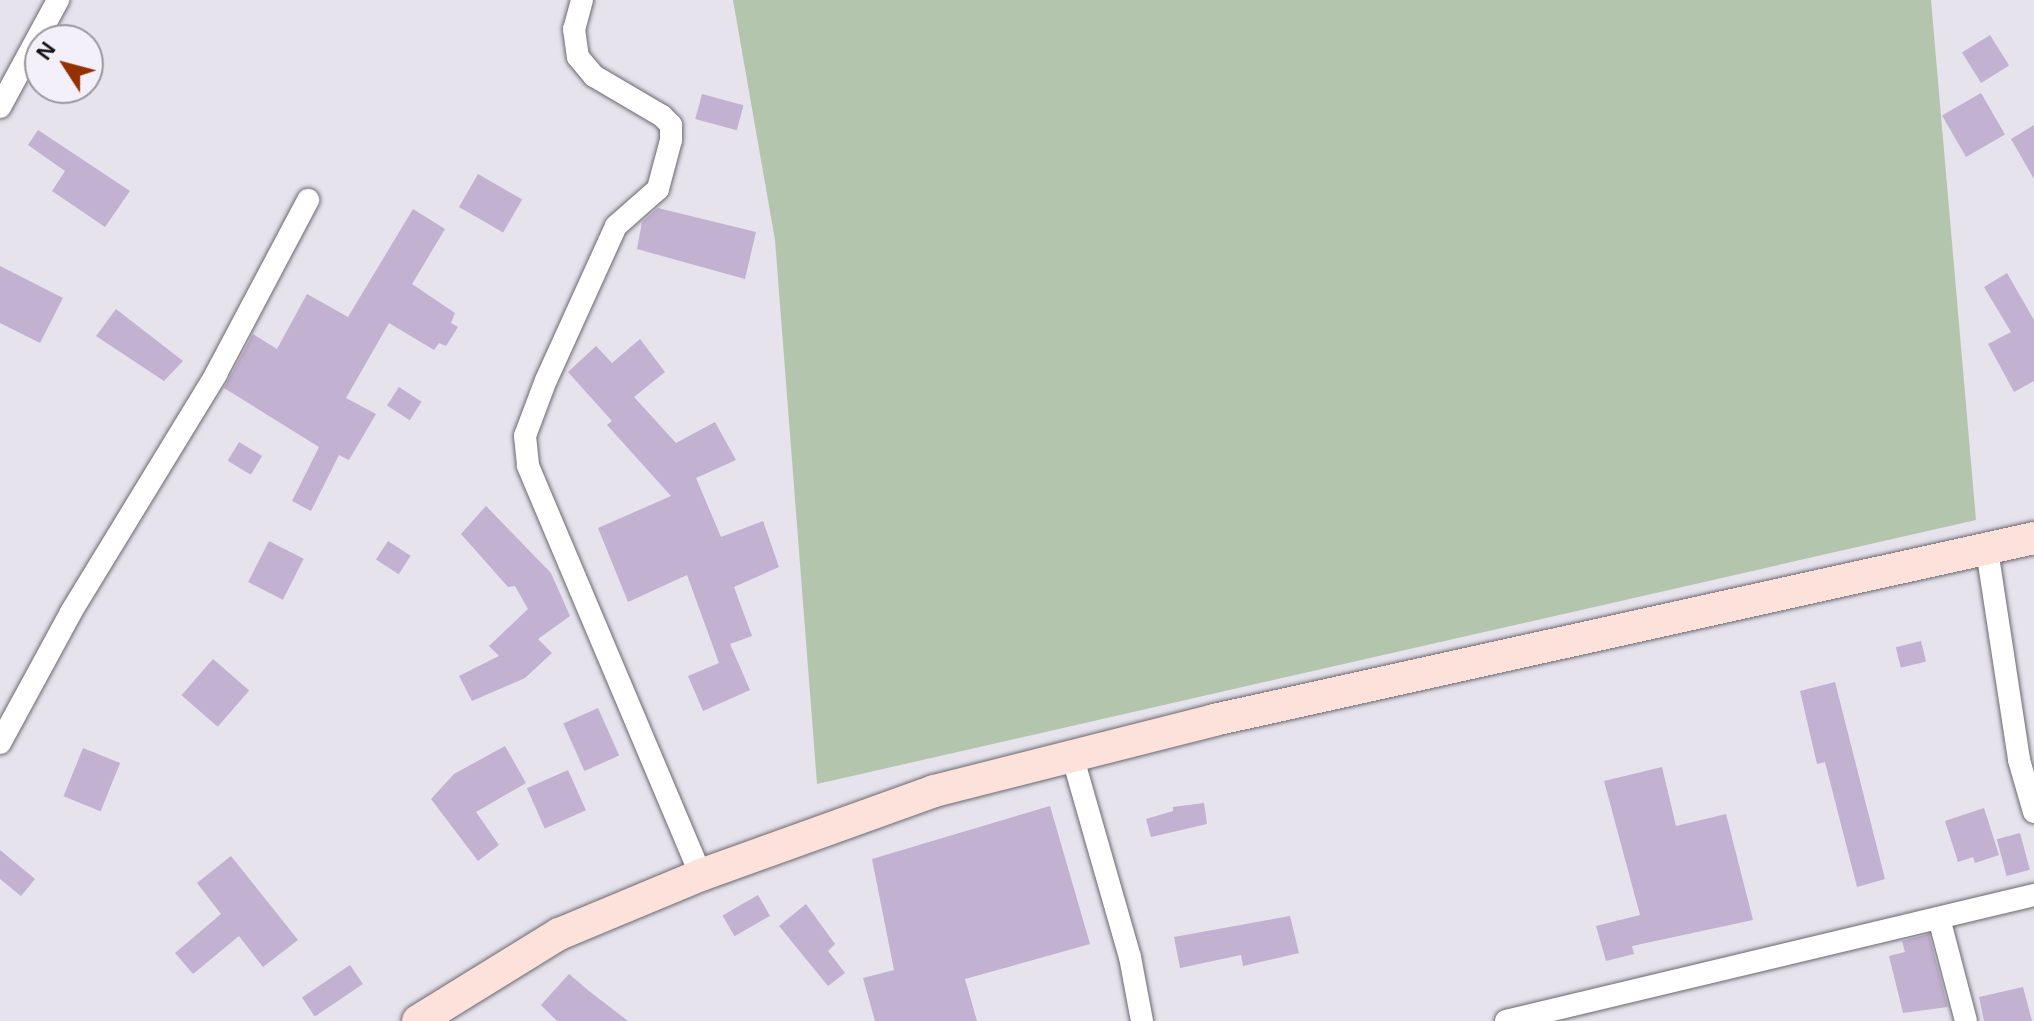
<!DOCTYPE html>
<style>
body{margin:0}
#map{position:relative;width:2034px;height:1021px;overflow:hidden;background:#e6e3ed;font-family:Helvetica,sans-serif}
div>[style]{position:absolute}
.green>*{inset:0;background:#b3c5ad}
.building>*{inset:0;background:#c2b1d0;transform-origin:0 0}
.roads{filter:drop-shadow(0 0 2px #6b6870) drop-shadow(0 0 2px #6b6870)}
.street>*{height:22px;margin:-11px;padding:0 11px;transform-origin:11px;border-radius:11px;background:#fff}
.secondary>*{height:32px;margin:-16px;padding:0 16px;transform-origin:16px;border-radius:16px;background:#fde2db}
span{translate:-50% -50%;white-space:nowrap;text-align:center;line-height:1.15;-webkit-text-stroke:6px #f4f0fa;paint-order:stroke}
.north{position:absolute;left:24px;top:24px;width:80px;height:80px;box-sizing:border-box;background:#f4f0fa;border:2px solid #9a979e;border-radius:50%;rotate:306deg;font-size:22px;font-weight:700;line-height:32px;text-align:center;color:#131215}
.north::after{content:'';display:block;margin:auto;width:28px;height:36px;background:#953000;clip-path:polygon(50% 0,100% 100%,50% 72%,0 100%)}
</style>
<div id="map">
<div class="green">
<div style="clip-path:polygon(733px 0,1931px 0,1976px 520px,817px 784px,775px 240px)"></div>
</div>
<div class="building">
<div style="left:1990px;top:35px;width:36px;height:33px;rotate:58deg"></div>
<div style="left:1981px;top:93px;width:48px;height:45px;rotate:60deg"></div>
<div style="left:702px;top:94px;width:43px;height:26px;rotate:15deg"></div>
<div style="clip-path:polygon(2034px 125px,2034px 179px,2011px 139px)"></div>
<div style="clip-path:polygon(38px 130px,130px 191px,105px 227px,52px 191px,65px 171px,28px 145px)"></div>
<div style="left:478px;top:174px;width:51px;height:38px;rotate:30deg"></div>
<div style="clip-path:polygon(658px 208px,756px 232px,745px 279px,637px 249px,642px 222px)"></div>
<div style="clip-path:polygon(413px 209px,445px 229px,412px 284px,455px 313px,451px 323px,458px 327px,446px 346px,439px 343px,434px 350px,389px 323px,346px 398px,376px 414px,349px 460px,339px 455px,311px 511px,292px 501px,319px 447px,224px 388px,253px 334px,277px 349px,307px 294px,348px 317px)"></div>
<div style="clip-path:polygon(0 266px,63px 298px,40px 343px,0 323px)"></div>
<div style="clip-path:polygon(2007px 273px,2034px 320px,2034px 381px,2014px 392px,1988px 344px,2011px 332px,1984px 287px)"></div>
<div style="clip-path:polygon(116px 309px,183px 361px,164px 381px,96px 336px)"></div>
<div style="clip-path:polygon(640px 339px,665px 372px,634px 397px,676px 443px,715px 422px,736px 460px,696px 478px,721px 537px,763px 521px,779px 567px,734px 587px,752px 636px,730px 644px,750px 690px,703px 711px,688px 676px,719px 663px,687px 575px,628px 602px,598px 528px,671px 496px,607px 425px,612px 421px,568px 372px,596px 346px,612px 363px)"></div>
<div style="left:399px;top:387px;width:27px;height:22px;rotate:33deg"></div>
<div style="left:239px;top:442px;width:27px;height:22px;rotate:31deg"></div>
<div style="clip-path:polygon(486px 506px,551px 573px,570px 616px,538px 639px,552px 653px,525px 678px,472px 701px,459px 676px,499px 656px,489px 646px,528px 609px,515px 586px,508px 587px,461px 534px)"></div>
<div style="left:269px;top:541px;width:39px;height:46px;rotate:27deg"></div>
<div style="left:388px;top:541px;width:27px;height:22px;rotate:33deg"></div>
<div style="left:1921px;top:641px;width:21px;height:26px;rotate:76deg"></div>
<div style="left:213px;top:659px;width:48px;height:48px;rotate:41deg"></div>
<div style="clip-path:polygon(1835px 682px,1885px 879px,1857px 887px,1825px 762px,1817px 764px,1800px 691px)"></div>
<div style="left:598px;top:708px;width:52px;height:38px;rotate:66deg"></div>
<div style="clip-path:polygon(505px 746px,526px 783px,476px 812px,499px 845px,478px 861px,431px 799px,454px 774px)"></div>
<div style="left:83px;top:748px;width:40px;height:52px;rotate:22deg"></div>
<div style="clip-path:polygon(1662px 767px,1676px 826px,1726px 814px,1753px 920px,1632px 946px,1634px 954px,1606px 961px,1596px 926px,1640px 915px,1604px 781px)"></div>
<div style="left:568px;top:770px;width:44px;height:45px;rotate:66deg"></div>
<div style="clip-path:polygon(1204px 803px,1207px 824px,1151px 837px,1146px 819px,1173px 811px,1173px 807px)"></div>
<div style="clip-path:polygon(1050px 806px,1090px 944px,965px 979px,977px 1021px,875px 1021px,863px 978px,894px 970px,872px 859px)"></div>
<div style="clip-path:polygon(1984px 808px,1999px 855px,1975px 863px,1973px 857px,1958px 862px,1945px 821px)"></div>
<div style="left:2020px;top:833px;width:38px;height:24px;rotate:75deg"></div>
<div style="clip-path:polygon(0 850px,35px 879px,21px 896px,0 879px)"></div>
<div style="clip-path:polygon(231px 856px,298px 940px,263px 967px,239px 936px,193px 974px,175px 953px,221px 914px,197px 883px)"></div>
<div style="left:758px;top:895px;width:24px;height:41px;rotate:60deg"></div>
<div style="clip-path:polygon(806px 904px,835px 944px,828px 951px,845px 973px,828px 986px,779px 926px)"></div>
<div style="clip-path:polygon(1290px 916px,1299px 953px,1243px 966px,1241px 955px,1180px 968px,1174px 937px)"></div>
<div style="clip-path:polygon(1929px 934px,1948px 1007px,1903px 1013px,1889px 956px,1905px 952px,1902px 941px)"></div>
<div style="left:350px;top:965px;width:23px;height:58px;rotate:56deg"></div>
<div style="clip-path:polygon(569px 974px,589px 991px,628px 1021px,557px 1021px,541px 1005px)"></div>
<div style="clip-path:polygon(2023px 987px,2032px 1021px,1984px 1021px,1979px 997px)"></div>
</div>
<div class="roads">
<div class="street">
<div style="left:582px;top:0;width:30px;rotate:105deg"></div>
<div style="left:574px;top:29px;width:28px;rotate:82deg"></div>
<div style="left:578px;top:57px;width:25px;rotate:50deg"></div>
<div style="left:594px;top:76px;width:79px;rotate:30.5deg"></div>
<div style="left:662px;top:116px;width:13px;rotate:45deg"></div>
<div style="left:671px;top:125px;width:15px;rotate:90deg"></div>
<div style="left:671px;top:140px;width:51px;rotate:104.9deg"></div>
<div style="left:658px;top:189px;width:56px;rotate:138.6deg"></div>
<div style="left:616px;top:226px;width:169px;rotate:114.4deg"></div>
<div style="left:546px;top:380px;width:60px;rotate:110.6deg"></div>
<div style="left:525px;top:436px;width:30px;rotate:84deg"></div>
<div style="left:528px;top:466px;width:444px;rotate:67.1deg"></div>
<div style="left:0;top:107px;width:122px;rotate:-61.5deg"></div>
<div style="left:1987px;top:550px;width:212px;rotate:81.3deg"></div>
<div style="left:2019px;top:760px;width:54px;rotate:73.9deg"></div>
<div style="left:0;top:743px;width:149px;rotate:-61.5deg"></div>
<div style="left:71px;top:612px;width:279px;rotate:-58.6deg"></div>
<div style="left:216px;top:374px;width:197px;rotate:-62.1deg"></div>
<div style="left:1072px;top:755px;width:210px;rotate:74deg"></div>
<div style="left:1130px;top:957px;width:65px;rotate:79.4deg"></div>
<div style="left:1939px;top:918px;width:106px;rotate:75.3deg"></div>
<div style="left:1506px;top:1021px;width:543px;rotate:-13.42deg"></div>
</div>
<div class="secondary">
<div style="left:418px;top:1021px;width:166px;rotate:-31.7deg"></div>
<div style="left:559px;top:934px;width:154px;rotate:-22.6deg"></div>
<div style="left:701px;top:875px;width:248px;rotate:-19.8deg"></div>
<div style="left:934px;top:791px;width:289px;rotate:-14.2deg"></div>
<div style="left:1214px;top:720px;width:840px;rotate:-12.51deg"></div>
</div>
</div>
<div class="north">N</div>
</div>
